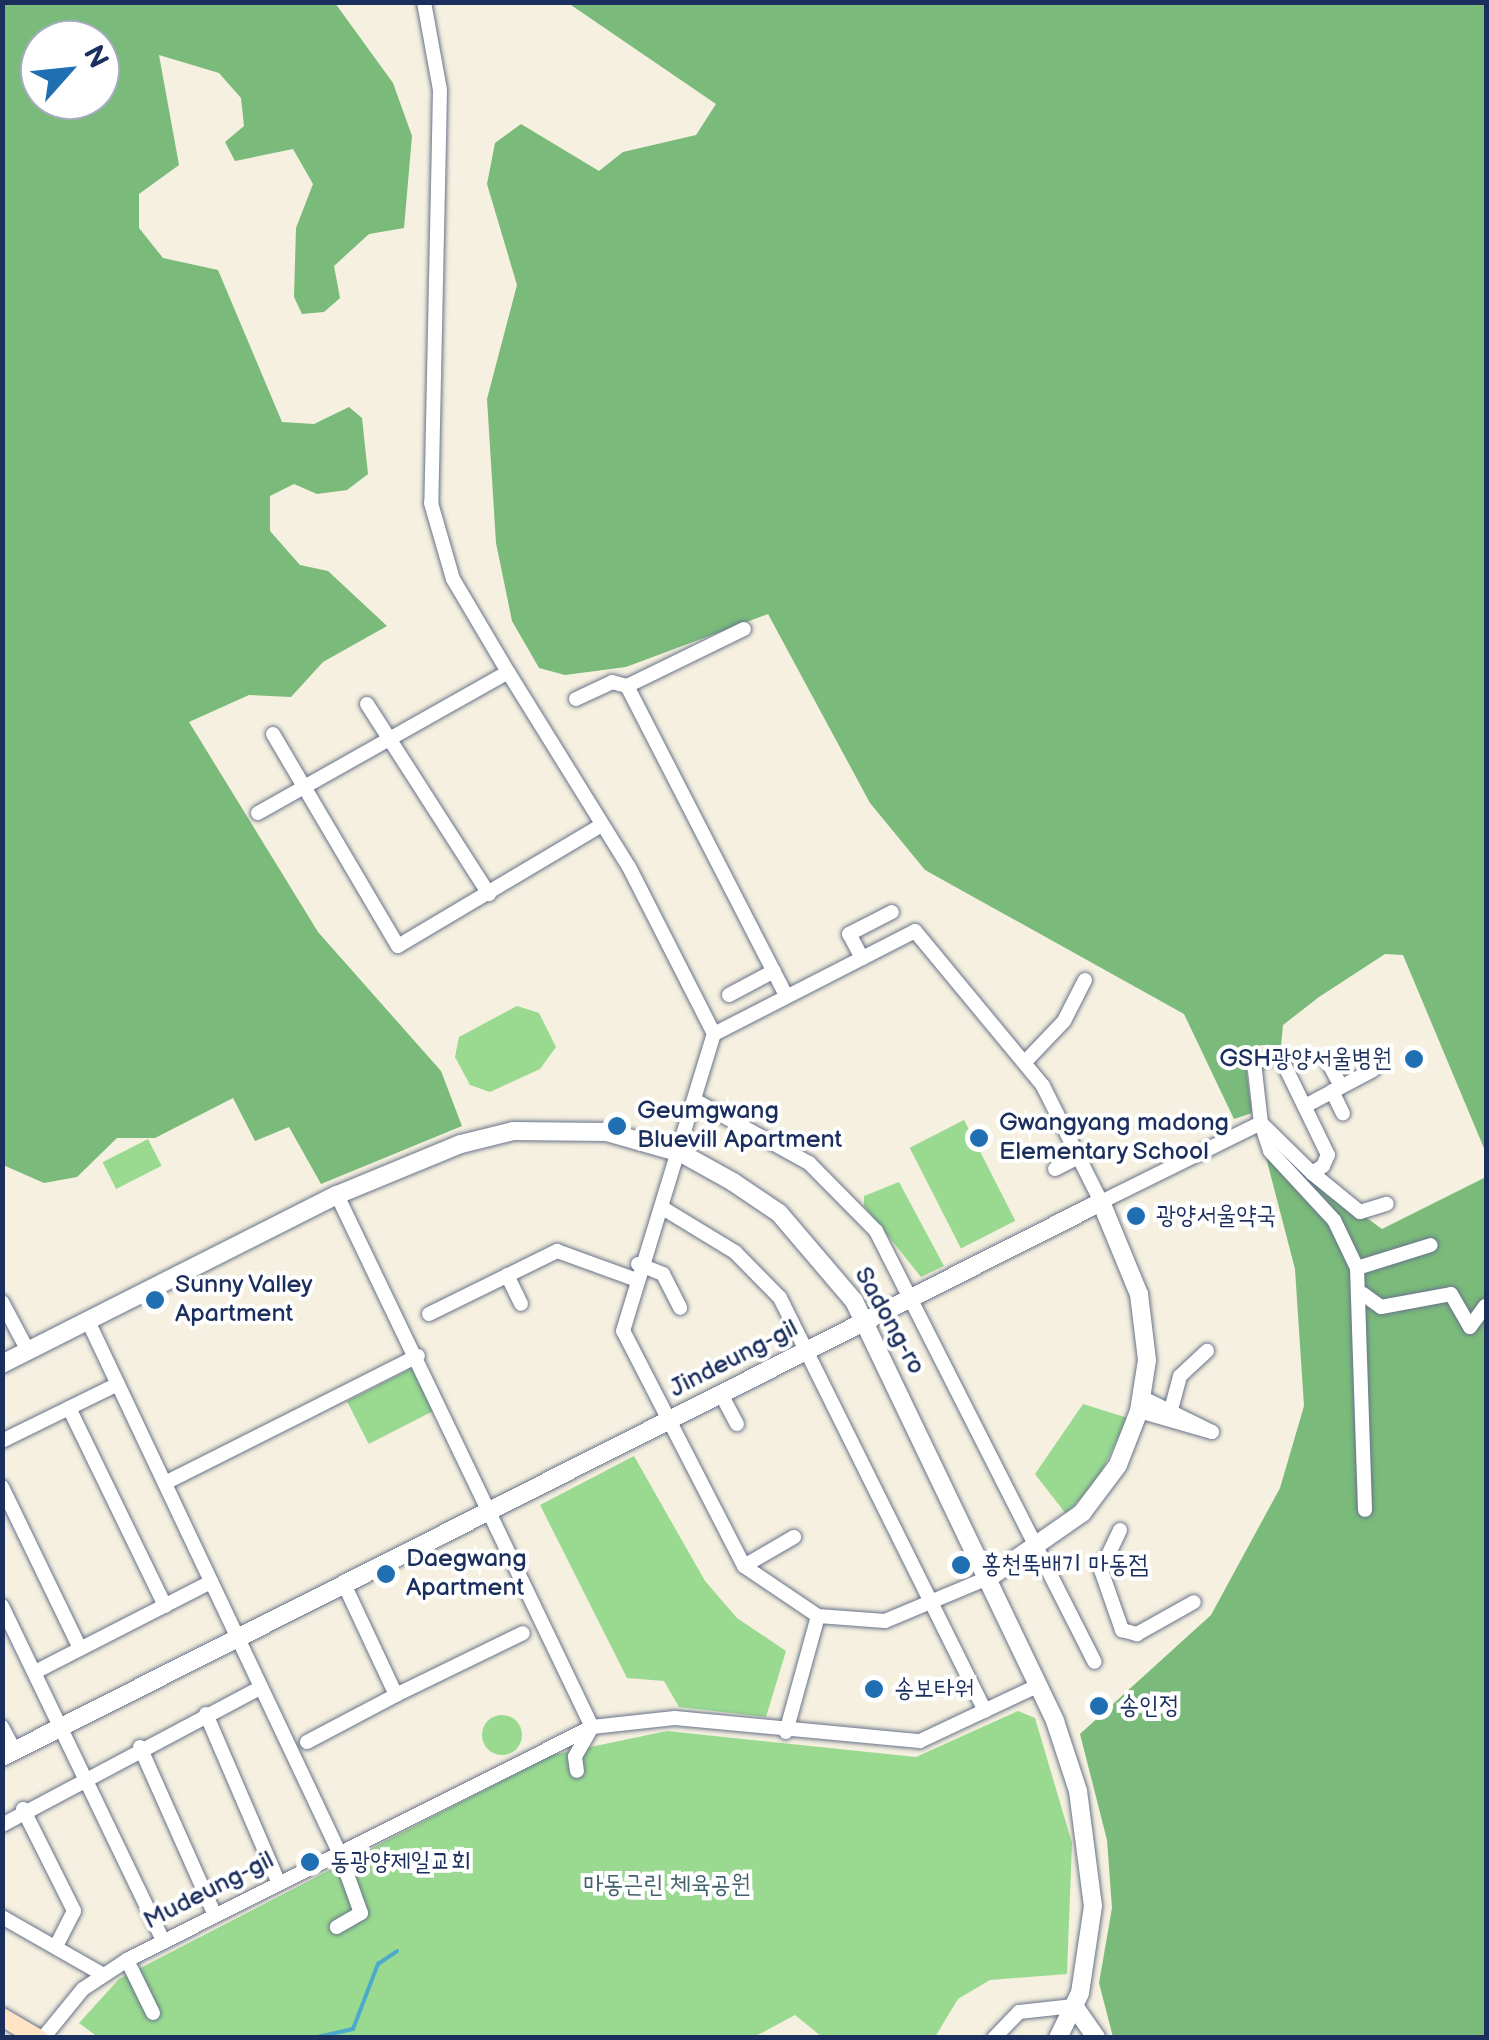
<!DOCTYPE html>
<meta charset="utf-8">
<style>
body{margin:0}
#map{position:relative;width:1489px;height:2040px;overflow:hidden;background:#f5f0df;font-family:"Balsamiq Sans","Poor Story",sans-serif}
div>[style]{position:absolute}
.green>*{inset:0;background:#99da90;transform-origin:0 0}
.round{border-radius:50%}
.forest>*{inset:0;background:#7aba7a}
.stream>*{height:4px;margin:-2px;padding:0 2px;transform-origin:2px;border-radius:2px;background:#4cabcb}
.roads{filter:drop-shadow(0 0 2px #67738b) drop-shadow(0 0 2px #67738b)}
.minor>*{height:14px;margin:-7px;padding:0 7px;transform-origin:7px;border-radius:7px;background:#fff}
.tertiary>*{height:18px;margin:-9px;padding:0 9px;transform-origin:9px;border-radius:9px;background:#fff}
.secondary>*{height:18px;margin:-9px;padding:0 9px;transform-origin:9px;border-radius:9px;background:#ffe4c6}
.dots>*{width:28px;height:28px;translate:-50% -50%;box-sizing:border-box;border:5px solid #fff;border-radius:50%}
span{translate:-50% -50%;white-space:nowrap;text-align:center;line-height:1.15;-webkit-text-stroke:8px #fff;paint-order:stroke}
.poi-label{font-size:25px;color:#1b2f5e}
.right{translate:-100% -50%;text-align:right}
.left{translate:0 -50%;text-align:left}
.street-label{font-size:25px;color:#1b2f5e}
.park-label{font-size:25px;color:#41626d}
.frame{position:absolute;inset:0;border:5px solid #1b2f5e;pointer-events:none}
.north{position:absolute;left:20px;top:20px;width:100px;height:100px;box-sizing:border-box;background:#fff;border:2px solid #a4acbf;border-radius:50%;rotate:63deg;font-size:28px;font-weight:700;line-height:40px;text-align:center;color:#1b2f5e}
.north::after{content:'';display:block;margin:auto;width:35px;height:45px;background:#1f6fb2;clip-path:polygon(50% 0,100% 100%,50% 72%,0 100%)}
</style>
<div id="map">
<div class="green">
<div style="clip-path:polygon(517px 1006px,539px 1013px,556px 1047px,540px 1069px,490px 1092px,470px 1085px,455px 1057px,459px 1037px)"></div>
<div style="left:964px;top:1120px;width:113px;height:61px;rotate:63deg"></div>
<div style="left:148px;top:1139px;width:30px;height:51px;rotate:63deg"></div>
<div style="clip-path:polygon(899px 1182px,944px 1266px,921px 1277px,864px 1206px,864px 1196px)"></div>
<div style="left:412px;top:1368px;width:48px;height:73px;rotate:63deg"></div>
<div style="clip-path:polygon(1083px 1404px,1128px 1418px,1097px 1481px,1066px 1514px,1035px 1474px)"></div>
<div style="clip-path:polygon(634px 1456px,705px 1581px,737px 1618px,786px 1651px,766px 1717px,679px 1707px,664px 1681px,627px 1678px,540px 1505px)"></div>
<div style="clip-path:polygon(1018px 1711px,1035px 1718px,1072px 1843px,1067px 1974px,990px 1980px,958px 1999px,935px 2037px,822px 2037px,795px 2015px,752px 2038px,99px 2038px,79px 2023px,119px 1979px,552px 1755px,667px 1731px,916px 1757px)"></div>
<div class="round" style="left:482px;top:1715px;width:40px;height:40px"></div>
</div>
<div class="forest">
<div style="clip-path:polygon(evenodd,3px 2px,335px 3px,393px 83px,412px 136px,404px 228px,369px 234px,334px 266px,340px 298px,324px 312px,302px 314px,294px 297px,296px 228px,313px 184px,293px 149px,235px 161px,225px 142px,244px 126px,241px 98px,219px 73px,159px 55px,179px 165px,139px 194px,139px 228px,163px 258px,218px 270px,282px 422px,314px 424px,349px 407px,362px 418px,368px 474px,347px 490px,317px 494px,294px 484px,270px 496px,270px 531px,300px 565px,328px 571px,387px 626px,323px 662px,291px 697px,249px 695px,189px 722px,318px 932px,441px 1071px,462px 1126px,321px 1184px,289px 1127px,255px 1141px,233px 1098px,155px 1138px,117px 1138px,77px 1177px,44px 1183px,3px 1165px,3px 2px,40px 40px,100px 40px,100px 100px,40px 100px,40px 40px)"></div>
<div style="clip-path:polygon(568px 3px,1486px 3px,1486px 1153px,1403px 955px,1385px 954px,1319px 997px,1283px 1025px,1281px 1046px,1261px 1045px,1245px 1060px,1252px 1113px,1234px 1119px,1184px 1014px,925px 870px,870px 803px,768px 614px,626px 667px,565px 675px,539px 668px,512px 621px,496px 543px,487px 399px,517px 285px,487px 184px,495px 143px,521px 124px,599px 171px,623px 152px,696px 135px,716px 104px)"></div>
<div style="clip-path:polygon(1262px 1142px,1382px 1229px,1486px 1177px,1486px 2037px,1113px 2037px,1099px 1983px,1112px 1908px,1107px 1840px,1080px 1734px,1211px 1615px,1280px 1488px,1304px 1406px,1295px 1269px)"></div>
</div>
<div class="stream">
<div style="left:313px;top:2038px;width:41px;rotate:-12.7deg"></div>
<div style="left:353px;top:2029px;width:70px;rotate:-69deg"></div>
<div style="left:378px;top:1964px;width:23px;rotate:-34deg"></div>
</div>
<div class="roads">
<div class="minor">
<div style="left:424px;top:2px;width:89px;rotate:79.7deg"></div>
<div style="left:440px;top:90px;width:413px;rotate:91.2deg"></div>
<div style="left:431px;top:503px;width:79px;rotate:73.9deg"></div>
<div style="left:453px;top:579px;width:108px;rotate:59.4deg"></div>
<div style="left:627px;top:686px;width:348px;rotate:62.8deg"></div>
<div style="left:576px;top:699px;width:40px;rotate:-25deg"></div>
<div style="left:612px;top:682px;width:16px;rotate:15deg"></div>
<div style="left:627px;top:686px;width:130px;rotate:-26deg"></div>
<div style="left:367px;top:704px;width:226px;rotate:57.3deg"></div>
<div style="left:273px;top:734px;width:246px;rotate:59.5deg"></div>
<div style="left:398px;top:946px;width:235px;rotate:-30.7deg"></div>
<div style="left:258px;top:813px;width:287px;rotate:-29.4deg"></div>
<div style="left:508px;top:672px;width:229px;rotate:58.2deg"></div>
<div style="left:629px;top:867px;width:187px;rotate:63deg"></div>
<div style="left:862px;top:958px;width:27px;rotate:-118deg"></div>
<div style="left:849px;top:934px;width:48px;rotate:-27.1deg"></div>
<div style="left:729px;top:995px;width:51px;rotate:-28.1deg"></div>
<div style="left:1327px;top:1060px;width:30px;rotate:62deg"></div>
<div style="left:1025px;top:1062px;width:57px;rotate:-46.4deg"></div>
<div style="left:1064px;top:1021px;width:46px;rotate:-62.9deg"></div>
<div style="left:1332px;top:1091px;width:25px;rotate:64deg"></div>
<div style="left:698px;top:1102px;width:127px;rotate:28.8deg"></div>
<div style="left:809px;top:1163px;width:95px;rotate:45.4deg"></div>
<div style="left:876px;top:1231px;width:483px;rotate:63.1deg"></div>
<div style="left:1305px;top:1106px;width:77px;rotate:-27.9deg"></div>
<div style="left:1261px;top:1123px;width:71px;rotate:44.4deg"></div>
<div style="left:1312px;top:1173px;width:13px;rotate:-32deg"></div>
<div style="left:1323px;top:1166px;width:12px;rotate:-66deg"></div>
<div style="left:1328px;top:1155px;width:110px;rotate:-115.9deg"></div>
<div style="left:1280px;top:1056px;width:27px;rotate:167deg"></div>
<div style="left:1254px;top:1062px;width:61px;rotate:83.5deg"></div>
<div style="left:1261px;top:1123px;width:29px;rotate:72deg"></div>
<div style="left:1270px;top:1151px;width:94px;rotate:47.2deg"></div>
<div style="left:1334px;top:1220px;width:53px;rotate:64.4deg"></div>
<div style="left:1357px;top:1268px;width:77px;rotate:-17.3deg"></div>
<div style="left:1055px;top:1169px;width:27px;rotate:-27deg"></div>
<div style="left:1312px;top:1173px;width:62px;rotate:39.1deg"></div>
<div style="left:1360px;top:1212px;width:28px;rotate:-17deg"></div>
<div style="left:337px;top:1195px;width:590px;rotate:64.39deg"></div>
<div style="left:592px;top:1727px;width:34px;rotate:120deg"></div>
<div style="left:575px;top:1757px;width:14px;rotate:82deg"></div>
<div style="left:661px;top:1207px;width:87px;rotate:31.3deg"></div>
<div style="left:735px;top:1252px;width:64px;rotate:45.6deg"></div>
<div style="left:780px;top:1298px;width:461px;rotate:63.6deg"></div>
<div style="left:638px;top:1264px;width:27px;rotate:22deg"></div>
<div style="left:663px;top:1274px;width:38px;rotate:63deg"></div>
<div style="left:1357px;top:1268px;width:242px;rotate:88.1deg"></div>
<div style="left:507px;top:1275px;width:32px;rotate:64deg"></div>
<div style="left:1363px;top:1294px;width:22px;rotate:36deg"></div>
<div style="left:1381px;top:1307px;width:71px;rotate:-10.5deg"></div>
<div style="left:1451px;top:1294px;width:38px;rotate:60deg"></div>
<div style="left:1470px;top:1327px;width:26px;rotate:-54deg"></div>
<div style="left:2px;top:1302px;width:55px;rotate:62deg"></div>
<div style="left:429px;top:1314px;width:143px;rotate:-26.2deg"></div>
<div style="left:557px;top:1251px;width:82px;rotate:20deg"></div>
<div style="left:88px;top:1321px;width:587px;rotate:64.7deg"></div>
<div style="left:339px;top:1852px;width:65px;rotate:70.2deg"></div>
<div style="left:361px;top:1913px;width:28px;rotate:150deg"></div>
<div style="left:721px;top:1394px;width:34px;rotate:62deg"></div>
<div style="left:1172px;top:1406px;width:31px;rotate:-75deg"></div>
<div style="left:1180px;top:1376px;width:37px;rotate:-43deg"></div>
<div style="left:69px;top:1408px;width:220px;rotate:64.1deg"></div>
<div style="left:1139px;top:1411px;width:76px;rotate:16deg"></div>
<div style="left:1212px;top:1432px;width:79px;rotate:-153.8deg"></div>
<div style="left:2px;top:1441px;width:129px;rotate:-26.2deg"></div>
<div style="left:165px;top:1483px;width:283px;rotate:-26.7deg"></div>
<div style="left:2px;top:1487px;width:179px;rotate:64.2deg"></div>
<div style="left:1120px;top:1530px;width:44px;rotate:115.4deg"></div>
<div style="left:1101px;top:1570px;width:64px;rotate:70.7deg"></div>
<div style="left:1122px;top:1630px;width:16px;rotate:15deg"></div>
<div style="left:1137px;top:1634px;width:65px;rotate:-29.3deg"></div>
<div style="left:744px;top:1566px;width:58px;rotate:-30.1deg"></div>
<div style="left:2px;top:1606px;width:371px;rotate:64.3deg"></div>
<div style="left:818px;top:1616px;width:89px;rotate:-146deg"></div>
<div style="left:744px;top:1566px;width:264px;rotate:-117.2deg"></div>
<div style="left:623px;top:1331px;width:311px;rotate:-73deg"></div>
<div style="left:714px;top:1034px;width:226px;rotate:-27.1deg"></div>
<div style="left:915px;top:931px;width:201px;rotate:50.4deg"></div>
<div style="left:1043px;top:1086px;width:130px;rotate:63.4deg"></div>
<div style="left:1101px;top:1202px;width:178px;rotate:-26.3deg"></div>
<div style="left:35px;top:1672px;width:198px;rotate:-27.1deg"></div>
<div style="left:396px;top:1695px;width:141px;rotate:-26deg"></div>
<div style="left:206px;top:1714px;width:182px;rotate:66.7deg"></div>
<div style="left:2px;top:1727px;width:26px;rotate:62deg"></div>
<div style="left:786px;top:1732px;width:120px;rotate:-74.6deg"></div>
<div style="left:818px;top:1616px;width:67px;rotate:4.3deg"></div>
<div style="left:885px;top:1621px;width:114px;rotate:-22.7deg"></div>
<div style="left:307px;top:1742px;width:101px;rotate:-27.8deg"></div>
<div style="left:396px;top:1695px;width:123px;rotate:-115.1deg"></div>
<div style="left:140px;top:1747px;width:182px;rotate:66deg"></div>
<div style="left:23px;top:1809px;width:114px;rotate:63.4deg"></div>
<div style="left:74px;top:1911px;width:35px;rotate:117deg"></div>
<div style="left:2px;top:1825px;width:293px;rotate:-28deg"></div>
<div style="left:2px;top:1917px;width:115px;rotate:29.7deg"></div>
<div style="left:127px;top:1960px;width:59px;rotate:63.9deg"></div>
<div style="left:43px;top:2038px;width:63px;rotate:-50.8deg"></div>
<div style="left:83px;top:1989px;width:53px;rotate:-33.4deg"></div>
<div style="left:127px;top:1960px;width:520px;rotate:-26.61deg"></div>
<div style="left:592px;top:1727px;width:83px;rotate:-6.2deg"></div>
<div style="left:675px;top:1718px;width:246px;rotate:5.4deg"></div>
<div style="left:920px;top:1741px;width:132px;rotate:-25.2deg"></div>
<div style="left:994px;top:2038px;width:36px;rotate:-46deg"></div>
<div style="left:1019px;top:2012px;width:55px;rotate:-6.2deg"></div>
</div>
<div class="tertiary">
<div style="left:2px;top:1364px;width:375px;rotate:-26.8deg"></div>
<div style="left:337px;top:1195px;width:134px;rotate:-22.4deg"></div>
<div style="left:461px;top:1144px;width:54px;rotate:-14deg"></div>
<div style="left:513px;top:1131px;width:94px;rotate:0.6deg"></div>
<div style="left:607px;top:1132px;width:77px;rotate:15.8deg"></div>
<div style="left:681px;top:1153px;width:60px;rotate:29.1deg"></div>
<div style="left:733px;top:1182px;width:55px;rotate:34deg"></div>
<div style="left:779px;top:1213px;width:116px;rotate:49.6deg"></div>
<div style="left:854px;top:1301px;width:466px;rotate:64.4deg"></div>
<div style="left:1055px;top:1721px;width:74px;rotate:71.8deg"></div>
<div style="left:1078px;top:1791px;width:116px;rotate:82.6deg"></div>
<div style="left:1093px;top:1906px;width:88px;rotate:98.5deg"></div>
<div style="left:1080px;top:1993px;width:50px;rotate:116.1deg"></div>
<div style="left:2px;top:1757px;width:1231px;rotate:-26.79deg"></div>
<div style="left:1101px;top:1202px;width:100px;rotate:67.6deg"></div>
<div style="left:1139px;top:1294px;width:66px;rotate:83.1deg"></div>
<div style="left:1147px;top:1360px;width:52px;rotate:98.9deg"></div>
<div style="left:1139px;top:1411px;width:58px;rotate:111.3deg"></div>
<div style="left:1118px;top:1465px;width:60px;rotate:126.9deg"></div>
<div style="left:1082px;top:1513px;width:112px;rotate:145.2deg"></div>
<div style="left:1074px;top:2006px;width:39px;rotate:55deg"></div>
</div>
<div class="secondary">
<div style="left:2px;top:2017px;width:42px;rotate:30.3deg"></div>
</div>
</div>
<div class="dots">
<div style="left:1414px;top:1059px;background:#1f6fb2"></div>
<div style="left:617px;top:1126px;background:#1f6fb2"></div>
<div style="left:979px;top:1138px;background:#1f6fb2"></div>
<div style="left:1136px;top:1216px;background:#1f6fb2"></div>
<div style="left:155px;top:1300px;background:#1f6fb2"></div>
<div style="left:961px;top:1565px;background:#1f6fb2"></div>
<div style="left:386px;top:1574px;background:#1f6fb2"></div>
<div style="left:874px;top:1689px;background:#1f6fb2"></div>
<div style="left:1099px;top:1706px;background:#1f6fb2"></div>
<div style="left:310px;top:1862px;background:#1f6fb2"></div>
</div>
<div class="poi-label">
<span class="right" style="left:1392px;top:1059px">GSH광양서울병원</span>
<span class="left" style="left:637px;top:1126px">Geumgwang<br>Bluevill Apartment</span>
<span class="left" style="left:999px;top:1138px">Gwangyang madong<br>Elementary School</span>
<span class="left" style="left:1156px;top:1216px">광양서울약국</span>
<span class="left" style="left:175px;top:1300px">Sunny Valley<br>Apartment</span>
<span class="left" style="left:406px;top:1574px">Daegwang<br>Apartment</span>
<span class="left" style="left:981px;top:1565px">홍천뚝배기 마동점</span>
<span class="left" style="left:894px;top:1689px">송보타워</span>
<span class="left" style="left:1119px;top:1706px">송인정</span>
<span class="left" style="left:330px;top:1862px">동광양제일교회</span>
</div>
<div class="street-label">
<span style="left:889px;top:1321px;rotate:61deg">Sadong-ro</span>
<span style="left:734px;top:1359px;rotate:-27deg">Jindeung-gil</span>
<span style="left:209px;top:1891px;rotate:-27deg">Mudeung-gil</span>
</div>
<div class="park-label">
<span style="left:667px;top:1885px">마동근린 체육공원</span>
</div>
<div class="frame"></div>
<div class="north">N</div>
</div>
